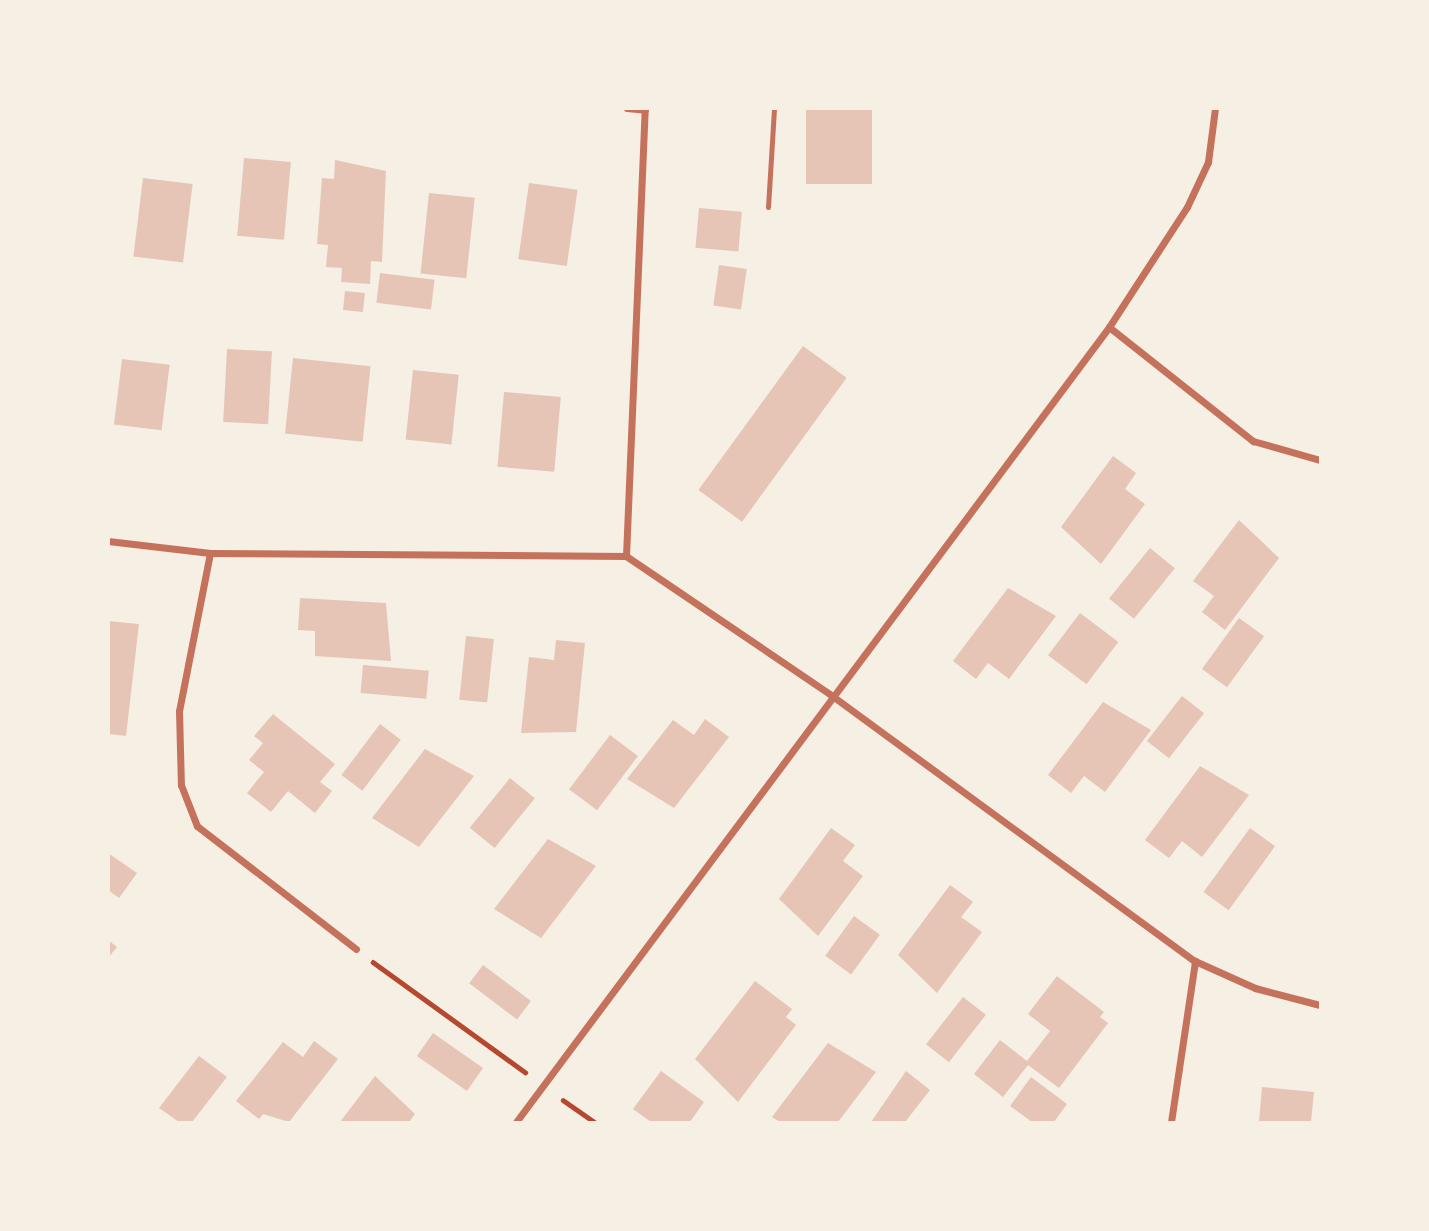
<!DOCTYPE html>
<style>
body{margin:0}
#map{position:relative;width:1429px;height:1231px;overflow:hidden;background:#f6efe4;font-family:Figtree,sans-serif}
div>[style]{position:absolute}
.building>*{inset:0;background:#e6c5b7;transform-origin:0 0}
.path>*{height:4.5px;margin:-2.25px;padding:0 2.25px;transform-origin:2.25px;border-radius:2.25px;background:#b5482f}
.service>*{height:5px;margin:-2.5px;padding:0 2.5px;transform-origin:2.5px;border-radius:2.5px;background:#c5725c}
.minor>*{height:7px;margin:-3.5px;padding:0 3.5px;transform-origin:3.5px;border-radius:3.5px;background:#c5725c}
span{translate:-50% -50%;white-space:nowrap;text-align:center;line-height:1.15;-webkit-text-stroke:6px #f6efe4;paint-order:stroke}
.frame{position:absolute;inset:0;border:110px solid #f6efe4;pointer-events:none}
</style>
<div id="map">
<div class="building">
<div style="left:806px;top:108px;width:66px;height:76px"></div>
<div style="left:244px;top:158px;width:47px;height:78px;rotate:5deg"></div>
<div style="clip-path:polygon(335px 160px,386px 171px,382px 262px,371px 261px,370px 284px,341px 282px,342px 268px,326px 267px,328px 245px,317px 244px,322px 178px,334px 179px)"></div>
<div style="left:143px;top:178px;width:50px;height:79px;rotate:7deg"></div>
<div style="left:529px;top:183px;width:49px;height:77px;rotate:8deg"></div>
<div style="left:429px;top:193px;width:46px;height:81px;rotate:6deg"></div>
<div style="left:699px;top:208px;width:43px;height:40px;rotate:5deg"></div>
<div style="left:719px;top:265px;width:28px;height:41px;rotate:8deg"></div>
<div style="left:380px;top:273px;width:55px;height:30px;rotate:7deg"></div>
<div style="left:345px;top:291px;width:20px;height:19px;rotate:6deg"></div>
<div style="left:803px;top:346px;width:54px;height:178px;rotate:36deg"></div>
<div style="left:227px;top:349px;width:45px;height:73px;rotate:3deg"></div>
<div style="left:293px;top:358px;width:78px;height:76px;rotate:6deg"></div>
<div style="left:122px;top:359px;width:48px;height:66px;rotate:7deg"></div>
<div style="left:413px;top:370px;width:46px;height:70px;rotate:6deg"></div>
<div style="left:504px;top:392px;width:57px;height:75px;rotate:5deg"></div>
<div style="clip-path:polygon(1113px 456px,1136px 473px,1125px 489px,1145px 504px,1101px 564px,1061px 527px)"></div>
<div style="clip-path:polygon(1239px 520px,1279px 558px,1225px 630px,1202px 612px,1214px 596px,1193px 581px)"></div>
<div style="left:1150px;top:548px;width:32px;height:65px;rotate:39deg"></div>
<div style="clip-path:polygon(1008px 588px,1056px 616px,1009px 679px,988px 663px,976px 679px,953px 661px)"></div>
<div style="clip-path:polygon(300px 598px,386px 603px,391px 661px,315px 656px,315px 631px,298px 630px)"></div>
<div style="left:1080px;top:613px;width:48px;height:53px;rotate:37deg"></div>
<div style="left:1239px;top:618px;width:31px;height:63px;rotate:36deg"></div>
<div style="clip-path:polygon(108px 621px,139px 624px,126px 736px,108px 734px)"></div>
<div style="left:466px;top:636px;width:28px;height:64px;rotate:6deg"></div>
<div style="clip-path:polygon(556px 640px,585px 643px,576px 732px,521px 733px,529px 657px,554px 660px)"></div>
<div style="left:363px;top:665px;width:66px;height:28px;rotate:5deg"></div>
<div style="left:1182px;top:696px;width:28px;height:57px;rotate:38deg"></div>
<div style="clip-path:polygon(1103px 702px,1151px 730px,1105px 792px,1084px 776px,1071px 793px,1048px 775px)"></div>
<div style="clip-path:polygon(273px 714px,335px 764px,320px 782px,332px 791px,315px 813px,288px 791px,271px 812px,247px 793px,264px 772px,249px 760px,263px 743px,254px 736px)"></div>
<div style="clip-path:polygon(705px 719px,729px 737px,674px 808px,627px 779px,673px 720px,694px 735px)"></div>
<div style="left:380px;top:724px;width:26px;height:64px;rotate:37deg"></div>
<div style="left:610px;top:735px;width:35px;height:68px;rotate:37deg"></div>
<div style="clip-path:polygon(425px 749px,474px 776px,419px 847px,372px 818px)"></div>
<div style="clip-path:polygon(1200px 766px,1249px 795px,1202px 857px,1182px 841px,1169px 858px,1145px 840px)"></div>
<div style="left:510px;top:778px;width:32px;height:64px;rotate:39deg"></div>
<div style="clip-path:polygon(831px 828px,855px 845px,843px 861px,863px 876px,818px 936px,779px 899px)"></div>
<div style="left:1250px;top:828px;width:31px;height:79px;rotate:36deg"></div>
<div style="clip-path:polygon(548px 839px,596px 866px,541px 938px,494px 909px)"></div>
<div style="clip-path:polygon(108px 853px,137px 873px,119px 898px,108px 890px)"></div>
<div style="clip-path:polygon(950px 885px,973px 902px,961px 917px,982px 932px,937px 993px,898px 955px)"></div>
<div style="left:854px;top:916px;width:32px;height:49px;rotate:36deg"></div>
<div style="clip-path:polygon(108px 940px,117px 947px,108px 958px)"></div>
<div style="left:483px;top:965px;width:60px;height:23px;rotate:37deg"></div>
<div style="clip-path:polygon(1057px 976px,1104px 1012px,1100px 1017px,1108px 1023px,1059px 1088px,1028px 1065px,1003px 1097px,974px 1074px,1000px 1040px,1027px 1061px,1050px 1031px,1028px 1014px)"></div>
<div style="clip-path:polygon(755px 981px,792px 1009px,786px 1017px,796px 1025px,738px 1102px,695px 1059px)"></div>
<div style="left:963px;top:997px;width:29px;height:60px;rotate:38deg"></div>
<div style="left:433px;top:1033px;width:61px;height:28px;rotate:35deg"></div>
<div style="clip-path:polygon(314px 1041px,338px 1059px,289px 1122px,263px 1114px,259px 1119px,236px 1101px,283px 1042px,303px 1057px)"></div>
<div style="clip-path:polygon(828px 1043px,876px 1072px,838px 1122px,780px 1122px,772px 1117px)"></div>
<div style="clip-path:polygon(199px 1056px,227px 1077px,192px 1122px,179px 1122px,159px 1108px)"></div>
<div style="clip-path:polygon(661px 1071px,704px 1102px,690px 1122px,651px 1122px,633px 1109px)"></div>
<div style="clip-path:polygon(906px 1071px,930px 1090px,905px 1122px,871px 1122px)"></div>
<div style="clip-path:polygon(375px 1076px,415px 1114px,409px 1122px,340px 1122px)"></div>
<div style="clip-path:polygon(1031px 1077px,1067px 1104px,1054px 1122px,1032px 1122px,1010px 1106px)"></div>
<div style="clip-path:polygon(1262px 1087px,1314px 1092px,1311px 1122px,1259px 1122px)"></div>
</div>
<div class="path">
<div style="left:373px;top:962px;width:188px;rotate:35.9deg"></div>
<div style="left:563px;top:1100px;width:38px;rotate:35deg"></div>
</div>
<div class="service">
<div style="left:768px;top:207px;width:99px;rotate:-86.5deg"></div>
</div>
<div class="minor">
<div style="left:627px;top:108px;width:18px;rotate:6deg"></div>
<div style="left:1109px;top:327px;width:184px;rotate:38.4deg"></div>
<div style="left:1253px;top:441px;width:70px;rotate:15.8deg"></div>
<div style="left:108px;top:541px;width:103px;rotate:6.7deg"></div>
<div style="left:210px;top:553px;width:416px;rotate:0.4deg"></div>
<div style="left:210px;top:553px;width:161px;rotate:101.1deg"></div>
<div style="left:179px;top:711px;width:74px;rotate:88.5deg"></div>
<div style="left:181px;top:785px;width:44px;rotate:68.7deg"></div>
<div style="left:197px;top:826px;width:201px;rotate:37.7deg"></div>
<div style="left:626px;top:556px;width:248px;rotate:34.1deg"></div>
<div style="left:831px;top:695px;width:451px;rotate:36.2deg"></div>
<div style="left:1195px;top:961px;width:66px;rotate:24.2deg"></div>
<div style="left:1255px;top:988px;width:67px;rotate:14.7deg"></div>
<div style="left:626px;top:556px;width:448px;rotate:-87.6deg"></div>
<div style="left:516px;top:1122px;width:992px;rotate:-53.28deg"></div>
<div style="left:1109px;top:327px;width:143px;rotate:-57deg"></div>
<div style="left:1187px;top:207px;width:50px;rotate:-65deg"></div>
<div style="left:1208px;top:162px;width:54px;rotate:-82.6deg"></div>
<div style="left:1171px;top:1122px;width:163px;rotate:-81.5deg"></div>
</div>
<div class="frame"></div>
</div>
